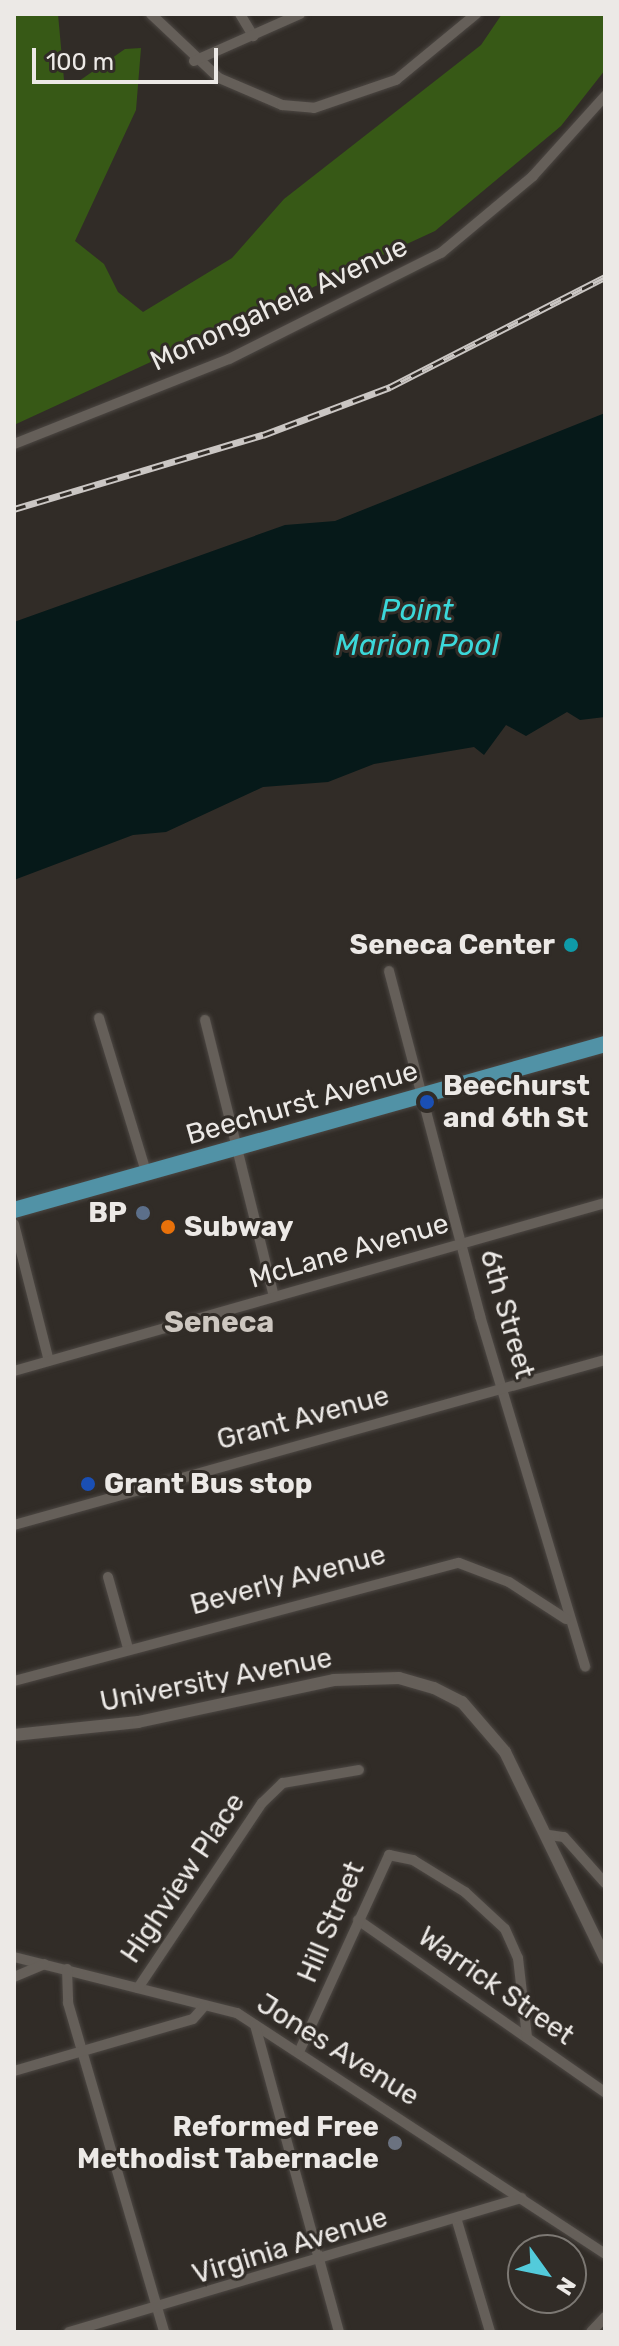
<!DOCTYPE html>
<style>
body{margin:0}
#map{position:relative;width:619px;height:2346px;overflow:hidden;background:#312c27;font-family:Rubik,sans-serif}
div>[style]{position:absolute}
.green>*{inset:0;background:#375916}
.water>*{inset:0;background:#061919}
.roads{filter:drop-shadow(0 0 2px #4c4743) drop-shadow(0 0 2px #4c4743)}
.minor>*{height:10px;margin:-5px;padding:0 5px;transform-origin:5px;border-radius:5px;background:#655f59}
.tertiary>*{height:12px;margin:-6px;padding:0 6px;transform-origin:6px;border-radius:6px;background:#655f59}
.primary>*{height:16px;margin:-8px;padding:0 8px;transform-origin:8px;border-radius:8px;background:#5192a6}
.rail>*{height:7px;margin-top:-3.5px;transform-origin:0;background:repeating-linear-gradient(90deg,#312c27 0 12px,#cac6c3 0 24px);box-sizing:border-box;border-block:2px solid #cac6c3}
.dots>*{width:22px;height:22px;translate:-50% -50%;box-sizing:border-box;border:4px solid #312c27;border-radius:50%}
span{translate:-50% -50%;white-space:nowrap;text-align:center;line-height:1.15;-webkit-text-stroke:6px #312c27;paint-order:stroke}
.street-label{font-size:28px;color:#ece9e6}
.poi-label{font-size:28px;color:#ece9e6;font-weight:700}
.right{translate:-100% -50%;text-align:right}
.left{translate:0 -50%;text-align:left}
.water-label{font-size:30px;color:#3bd8da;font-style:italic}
.neighbourhood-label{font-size:30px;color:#cdc7c0;font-weight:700}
.frame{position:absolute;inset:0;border:16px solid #ece9e6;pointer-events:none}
.north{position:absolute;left:507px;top:2234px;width:80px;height:80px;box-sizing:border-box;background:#312c27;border:2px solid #7c7873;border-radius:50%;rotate:123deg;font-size:22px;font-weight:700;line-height:32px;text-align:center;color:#ece9e6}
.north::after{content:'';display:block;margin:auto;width:28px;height:36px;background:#53cbdb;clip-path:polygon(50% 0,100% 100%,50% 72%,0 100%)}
.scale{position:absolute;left:32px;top:48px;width:186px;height:36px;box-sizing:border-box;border:4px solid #ece9e6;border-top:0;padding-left:10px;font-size:24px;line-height:28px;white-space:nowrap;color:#ece9e6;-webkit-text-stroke:6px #312c27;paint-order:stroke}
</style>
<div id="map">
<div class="green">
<div style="clip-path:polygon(14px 14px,58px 14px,64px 80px,79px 81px,125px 49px,141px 48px,136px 110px,75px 241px,104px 264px,118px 292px,143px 312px,232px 258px,284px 199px,481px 45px,502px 14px,605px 14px,605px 70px,561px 126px,435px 231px,14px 425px)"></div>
</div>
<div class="water">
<div style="clip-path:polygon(605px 413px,605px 717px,580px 720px,567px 712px,526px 736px,506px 725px,484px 755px,474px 747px,374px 764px,328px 782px,263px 787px,166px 832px,133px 835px,14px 880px,14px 622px,285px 525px,335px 521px)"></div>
</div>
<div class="roads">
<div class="minor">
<div style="left:151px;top:14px;width:93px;rotate:43.3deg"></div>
<div style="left:219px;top:78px;width:69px;rotate:23.2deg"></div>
<div style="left:282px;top:105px;width:32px;rotate:5deg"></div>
<div style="left:314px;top:108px;width:87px;rotate:-18.9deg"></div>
<div style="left:396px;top:80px;width:104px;rotate:-39.5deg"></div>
<div style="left:240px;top:14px;width:26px;rotate:59deg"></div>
<div style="left:194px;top:61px;width:116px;rotate:-23.9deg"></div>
<div style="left:14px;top:444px;width:231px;rotate:-21.6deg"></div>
<div style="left:229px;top:359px;width:237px;rotate:-26.6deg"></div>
<div style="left:441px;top:253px;width:120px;rotate:-39.9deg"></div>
<div style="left:533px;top:176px;width:108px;rotate:-48deg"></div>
<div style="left:389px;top:971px;width:357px;rotate:75.2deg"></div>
<div style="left:480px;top:1316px;width:366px;rotate:73.3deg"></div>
<div style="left:99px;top:1018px;width:164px;rotate:73deg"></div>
<div style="left:205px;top:1020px;width:285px;rotate:76deg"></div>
<div style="left:14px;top:1224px;width:141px;rotate:75.7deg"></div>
<div style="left:14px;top:1371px;width:614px;rotate:-15.87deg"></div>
<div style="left:14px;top:1525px;width:614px;rotate:-15.6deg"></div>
<div style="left:108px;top:1577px;width:74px;rotate:74.3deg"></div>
<div style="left:14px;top:1681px;width:460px;rotate:-14.9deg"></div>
<div style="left:459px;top:1563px;width:53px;rotate:20.8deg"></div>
<div style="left:509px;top:1582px;width:68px;rotate:33deg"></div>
<div style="left:549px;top:1835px;width:15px;rotate:8deg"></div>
<div style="left:564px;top:1837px;width:62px;rotate:48.3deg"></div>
<div style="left:358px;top:1920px;width:301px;rotate:34.9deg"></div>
<div style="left:14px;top:1957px;width:230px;rotate:14.1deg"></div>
<div style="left:237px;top:2013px;width:440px;rotate:33.2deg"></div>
<div style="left:67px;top:1969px;width:34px;rotate:88deg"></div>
<div style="left:68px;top:2003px;width:343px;rotate:73.7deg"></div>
<div style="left:14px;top:1977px;width:33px;rotate:-23deg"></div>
<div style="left:138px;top:1988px;width:223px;rotate:-56.2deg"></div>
<div style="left:262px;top:1803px;width:29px;rotate:-44deg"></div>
<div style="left:283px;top:1783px;width:77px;rotate:-9.7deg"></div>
<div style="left:255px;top:2025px;width:318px;rotate:74.7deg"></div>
<div style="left:299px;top:2052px;width:217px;rotate:-65.4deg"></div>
<div style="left:389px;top:1855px;width:25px;rotate:12deg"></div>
<div style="left:413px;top:1860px;width:61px;rotate:31.6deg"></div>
<div style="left:465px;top:1892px;width:54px;rotate:42.8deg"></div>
<div style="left:505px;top:1929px;width:32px;rotate:66deg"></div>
<div style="left:518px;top:1958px;width:80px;rotate:83.5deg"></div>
<div style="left:14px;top:2071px;width:186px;rotate:-16.2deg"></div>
<div style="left:193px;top:2019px;width:18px;rotate:-49deg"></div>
<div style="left:457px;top:2221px;width:116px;rotate:73.4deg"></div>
<div style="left:69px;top:2332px;width:472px;rotate:-16.5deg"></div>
<div style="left:591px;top:2332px;width:21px;rotate:-47deg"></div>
</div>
<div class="tertiary">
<div style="left:14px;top:1735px;width:125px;rotate:-6deg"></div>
<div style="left:138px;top:1722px;width:200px;rotate:-12.1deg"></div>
<div style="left:334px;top:1680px;width:65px;rotate:-1.8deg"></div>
<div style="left:399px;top:1678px;width:36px;rotate:16deg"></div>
<div style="left:434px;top:1688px;width:31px;rotate:27deg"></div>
<div style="left:462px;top:1702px;width:66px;rotate:49.3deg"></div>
<div style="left:505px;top:1752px;width:229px;rotate:64.1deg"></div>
</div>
<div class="primary">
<div style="left:14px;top:1210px;width:614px;rotate:-15.69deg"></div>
</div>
</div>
<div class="rail">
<div style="left:14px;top:509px;width:260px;rotate:-16.6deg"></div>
<div style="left:263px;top:435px;width:136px;rotate:-20.7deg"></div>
<div style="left:390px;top:387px;width:242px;rotate:-27.1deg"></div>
</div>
<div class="dots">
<div style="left:571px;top:945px;background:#0f9aa8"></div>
<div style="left:427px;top:1102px;background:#1a4fb4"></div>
<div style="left:143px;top:1213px;background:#5c6f8a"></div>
<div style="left:168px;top:1227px;background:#e8710a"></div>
<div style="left:88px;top:1484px;background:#1a4fb4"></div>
<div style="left:395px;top:2143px;background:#6b7280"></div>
</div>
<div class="street-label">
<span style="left:279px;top:304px;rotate:-25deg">Monongahela Avenue</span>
<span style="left:302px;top:1103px;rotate:-16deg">Beechurst Avenue</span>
<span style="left:349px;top:1251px;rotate:-16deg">McLane Avenue</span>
<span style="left:507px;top:1314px;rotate:74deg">6th Street</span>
<span style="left:303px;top:1418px;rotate:-15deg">Grant Avenue</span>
<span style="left:288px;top:1580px;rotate:-15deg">Beverly Avenue</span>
<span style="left:216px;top:1680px;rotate:-11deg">University Avenue</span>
<span style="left:183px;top:1878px;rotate:-56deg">Highview Place</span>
<span style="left:331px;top:1922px;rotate:-67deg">Hill Street</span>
<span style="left:496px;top:1986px;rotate:35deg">Warrick Street</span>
<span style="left:338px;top:2050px;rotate:32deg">Jones Avenue</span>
<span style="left:290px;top:2246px;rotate:-17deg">Virginia Avenue</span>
</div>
<div class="poi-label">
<span class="right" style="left:555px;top:945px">Seneca Center</span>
<span class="left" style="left:443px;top:1102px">Beechurst<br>and 6th St</span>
<span class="right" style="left:127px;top:1213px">BP</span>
<span class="left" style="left:184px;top:1227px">Subway</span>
<span class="left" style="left:104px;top:1484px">Grant Bus stop</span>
<span class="right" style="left:379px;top:2143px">Reformed Free<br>Methodist Tabernacle</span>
</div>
<div class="water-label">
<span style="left:417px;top:627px">Point<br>Marion Pool</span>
</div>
<div class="neighbourhood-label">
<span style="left:219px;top:1322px">Seneca</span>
</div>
<div class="frame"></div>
<div class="north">N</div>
<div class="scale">100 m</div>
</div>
